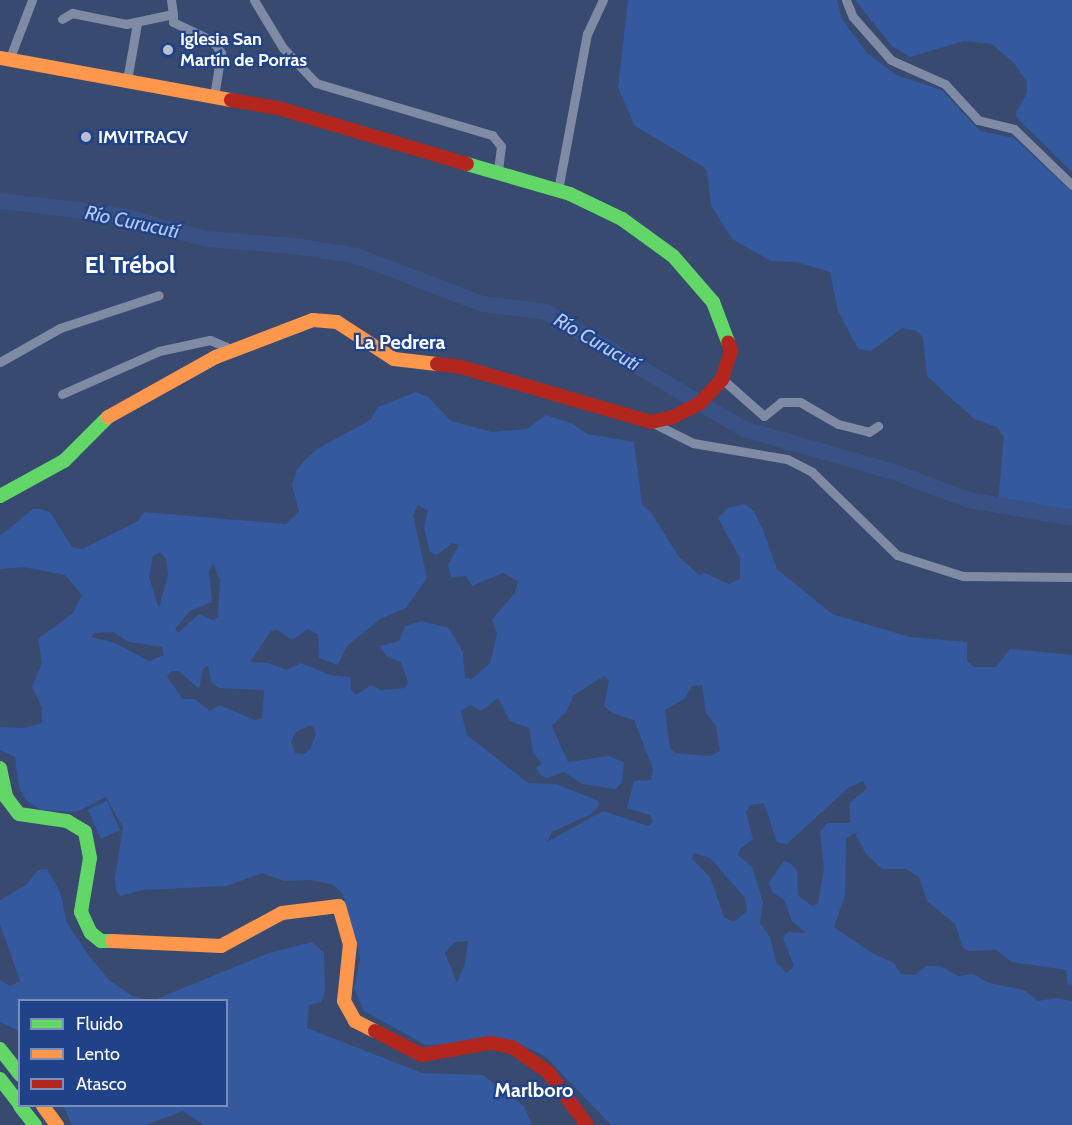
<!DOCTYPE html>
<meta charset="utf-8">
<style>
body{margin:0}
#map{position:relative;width:1072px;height:1125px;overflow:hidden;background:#384a70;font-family:Cabin,sans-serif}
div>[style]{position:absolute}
.green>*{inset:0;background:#34599e;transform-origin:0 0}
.river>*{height:16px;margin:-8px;padding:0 8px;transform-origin:8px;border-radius:8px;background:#395184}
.street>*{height:9px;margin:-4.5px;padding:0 4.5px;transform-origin:4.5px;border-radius:4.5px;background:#7f8ba5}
.fast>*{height:14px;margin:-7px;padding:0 7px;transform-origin:7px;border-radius:7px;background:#63d668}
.slow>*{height:14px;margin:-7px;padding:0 7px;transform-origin:7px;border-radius:7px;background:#ff974d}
.jam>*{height:14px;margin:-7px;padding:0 7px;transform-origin:7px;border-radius:7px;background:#b3261e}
.dots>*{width:16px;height:16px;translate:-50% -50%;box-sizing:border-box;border:3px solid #204288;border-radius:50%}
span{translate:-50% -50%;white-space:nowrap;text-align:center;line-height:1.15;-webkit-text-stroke:4.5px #204288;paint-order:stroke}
.poi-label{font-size:18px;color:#fff;font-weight:700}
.left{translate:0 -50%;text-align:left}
.water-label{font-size:20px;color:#b6cbf2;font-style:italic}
.neighbourhood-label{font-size:20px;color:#fff;font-weight:700}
.district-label{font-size:24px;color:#fff;font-weight:700}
.legend{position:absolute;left:18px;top:999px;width:210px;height:108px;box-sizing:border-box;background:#204288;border:2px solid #798eb8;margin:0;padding:8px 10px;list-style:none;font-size:18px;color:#fff}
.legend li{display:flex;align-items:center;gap:12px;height:30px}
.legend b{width:30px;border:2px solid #798eb8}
</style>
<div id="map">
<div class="green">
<div style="clip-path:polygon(628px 0,837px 0,842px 19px,867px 53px,896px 75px,942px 90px,980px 131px,1014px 138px,1072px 192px,1072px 521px,998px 502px,1004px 437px,997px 427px,974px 419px,927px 376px,923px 338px,917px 331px,902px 328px,871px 351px,858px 349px,838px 311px,830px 272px,797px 262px,771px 261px,732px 239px,711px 205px,707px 171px,702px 166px,635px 126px,618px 88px)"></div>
<div style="clip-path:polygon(855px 0,1072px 0,1072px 172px,1017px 118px,1016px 113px,1027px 93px,1027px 82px,1014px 63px,992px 44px,964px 41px,910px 57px,892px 46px)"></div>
<div style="clip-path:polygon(evenodd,416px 392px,428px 397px,451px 421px,492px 432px,527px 429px,546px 415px,573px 424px,587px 434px,634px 442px,642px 504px,652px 514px,679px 557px,699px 575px,705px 573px,729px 584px,740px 579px,740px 558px,718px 518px,728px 508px,744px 504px,754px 511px,763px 530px,777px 569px,832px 614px,910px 637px,967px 642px,967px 661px,974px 667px,996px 667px,1010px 649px,1072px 655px,1072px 985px,1068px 984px,1066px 970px,1012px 962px,996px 950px,968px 951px,963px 948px,955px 924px,927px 901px,919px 877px,906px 869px,882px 869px,866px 854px,855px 833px,846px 838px,845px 895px,834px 927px,872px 953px,894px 963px,901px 974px,915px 975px,926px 966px,939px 966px,959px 976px,973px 974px,989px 983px,1024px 990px,1038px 1001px,1055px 998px,1072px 1001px,1072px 1125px,611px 1125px,545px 1056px,515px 1042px,426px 1045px,364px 1011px,354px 988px,360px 959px,358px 948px,343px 894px,334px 885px,311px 880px,284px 881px,262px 873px,227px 886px,142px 890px,120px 896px,116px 891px,115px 878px,123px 827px,106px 797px,76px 812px,41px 810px,26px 800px,19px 787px,15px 757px,0 750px,0 727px,24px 728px,42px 723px,42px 708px,32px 687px,42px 663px,38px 639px,73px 613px,82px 595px,65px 575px,23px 567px,0 569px,0 536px,33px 509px,40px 509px,50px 512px,72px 547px,82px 549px,138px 521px,144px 512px,286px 524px,299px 511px,292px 485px,297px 470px,304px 461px,317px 449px,370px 420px,378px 407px,416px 392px,418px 505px,428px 510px,424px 528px,430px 552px,437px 555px,452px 543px,459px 545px,448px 565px,451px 577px,466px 576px,472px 586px,503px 573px,518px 581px,515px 593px,492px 620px,497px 634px,490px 663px,472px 679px,465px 678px,463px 652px,449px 628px,421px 621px,405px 626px,399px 641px,380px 646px,387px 657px,401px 662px,408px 683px,405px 688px,381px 690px,371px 685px,356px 695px,351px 690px,350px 677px,330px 675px,301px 663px,286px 670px,269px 663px,250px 662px,271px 631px,278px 630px,292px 640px,308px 629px,318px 634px,319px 658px,338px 665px,347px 646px,380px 619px,406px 608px,427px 578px,413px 515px,418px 505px,416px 392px,160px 552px,166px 559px,168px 574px,159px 609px,149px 577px,153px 556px,160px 552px,416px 392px,213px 563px,220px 580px,218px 617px,213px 620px,199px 614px,178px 633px,175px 629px,190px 611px,212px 602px,209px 572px,213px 563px,416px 392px,113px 632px,129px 642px,162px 647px,164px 655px,149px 661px,115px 643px,91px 637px,94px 633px,113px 632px,416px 392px,208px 665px,211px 682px,219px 688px,264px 690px,262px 718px,255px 720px,219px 705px,210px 711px,195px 699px,183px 699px,167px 677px,171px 671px,179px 671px,199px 689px,203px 669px,208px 665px,416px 392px,604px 676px,609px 680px,604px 706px,612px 713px,634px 720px,653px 769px,651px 780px,634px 781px,627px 808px,650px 815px,653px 822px,648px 826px,603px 811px,547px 842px,552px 832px,591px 814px,598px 807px,599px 801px,556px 784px,528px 783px,467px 735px,461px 711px,470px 705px,481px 711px,498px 698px,510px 721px,529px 728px,533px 753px,542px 764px,536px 768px,540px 775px,547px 778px,564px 772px,582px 784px,616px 789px,622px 782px,624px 762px,608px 756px,568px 762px,552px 726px,566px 712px,574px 695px,604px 676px,416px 392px,702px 685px,706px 713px,716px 726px,720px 751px,710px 756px,675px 753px,670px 748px,665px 710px,684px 699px,692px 686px,702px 685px,416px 392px,308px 726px,313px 726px,316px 734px,310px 749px,304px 754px,295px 753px,291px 742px,296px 732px,308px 726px,416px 392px,863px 781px,867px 788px,850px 803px,850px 823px,827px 823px,820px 832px,824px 868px,818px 903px,812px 906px,798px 895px,797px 870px,790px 863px,784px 861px,769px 882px,772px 892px,784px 900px,792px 921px,806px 933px,788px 932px,783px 938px,794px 966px,787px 973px,776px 962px,770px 937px,760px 923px,763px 902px,752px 867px,738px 855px,740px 849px,753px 839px,746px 812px,751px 805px,764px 803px,777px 842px,787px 844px,848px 788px,863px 781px,416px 392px,694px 853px,710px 858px,745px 898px,747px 911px,734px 922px,724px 917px,710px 877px,692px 859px,694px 853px,416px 392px,468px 941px,465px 963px,457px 983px,445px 953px,455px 942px,468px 941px)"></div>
<div style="left:107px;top:801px;width:32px;height:21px;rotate:66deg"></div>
<div style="clip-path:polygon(47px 869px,60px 892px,67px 923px,89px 956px,109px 980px,132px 996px,148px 1000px,20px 1000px,19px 1031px,0 1022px,0 980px,10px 986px,20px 981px,0 924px,0 900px,26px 885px,38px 870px)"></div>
<div style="clip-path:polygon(312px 942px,324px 953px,325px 991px,321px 1002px,309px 1005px,307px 1028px,422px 1073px,483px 1075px,524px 1106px,532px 1125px,204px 1125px,183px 1111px,146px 1125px,72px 1125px,63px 1106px,226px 1106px,226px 1000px,154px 1000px,269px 953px)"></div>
</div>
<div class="river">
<div style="left:0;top:201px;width:120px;rotate:6.7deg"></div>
<div style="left:119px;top:215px;width:90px;rotate:15.4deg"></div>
<div style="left:206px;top:239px;width:88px;rotate:4.5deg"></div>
<div style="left:294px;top:246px;width:64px;rotate:9deg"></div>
<div style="left:357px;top:256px;width:135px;rotate:20.9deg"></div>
<div style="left:483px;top:304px;width:64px;rotate:7.2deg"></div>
<div style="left:546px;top:312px;width:230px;rotate:30.6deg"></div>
<div style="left:744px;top:429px;width:156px;rotate:16deg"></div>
<div style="left:894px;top:472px;width:80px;rotate:20.5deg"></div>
<div style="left:969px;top:500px;width:105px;rotate:9.9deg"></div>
</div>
<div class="street">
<div style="left:171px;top:0;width:14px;rotate:82deg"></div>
<div style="left:254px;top:0;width:56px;rotate:58.9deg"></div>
<div style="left:283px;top:48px;width:48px;rotate:46.7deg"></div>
<div style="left:316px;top:83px;width:184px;rotate:16.5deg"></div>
<div style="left:492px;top:135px;width:14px;rotate:51deg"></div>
<div style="left:501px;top:146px;width:26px;rotate:97deg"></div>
<div style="left:846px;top:0;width:18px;rotate:68deg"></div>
<div style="left:853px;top:17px;width:57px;rotate:48.5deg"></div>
<div style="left:891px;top:60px;width:59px;rotate:24deg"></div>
<div style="left:945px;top:84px;width:49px;rotate:47.5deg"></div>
<div style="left:978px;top:120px;width:37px;rotate:14deg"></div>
<div style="left:1014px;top:129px;width:81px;rotate:44deg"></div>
<div style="left:62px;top:19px;width:12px;rotate:-31deg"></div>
<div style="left:72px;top:13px;width:55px;rotate:11.5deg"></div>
<div style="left:126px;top:24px;width:48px;rotate:-12deg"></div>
<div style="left:173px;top:14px;width:8px;rotate:90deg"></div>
<div style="left:173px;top:22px;width:44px;rotate:25.4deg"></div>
<div style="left:213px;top:41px;width:14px;rotate:56deg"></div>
<div style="left:221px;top:53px;width:44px;rotate:99.2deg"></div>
<div style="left:9px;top:60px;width:64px;rotate:-69deg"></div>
<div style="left:127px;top:80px;width:58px;rotate:-80deg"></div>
<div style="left:558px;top:190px;width:159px;rotate:-79.5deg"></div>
<div style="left:587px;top:34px;width:38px;rotate:-65deg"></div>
<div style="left:0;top:362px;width:69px;rotate:-29.5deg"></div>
<div style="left:60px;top:328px;width:104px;rotate:-18.4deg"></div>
<div style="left:722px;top:379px;width:56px;rotate:41.4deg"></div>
<div style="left:764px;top:416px;width:22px;rotate:-39deg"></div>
<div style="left:781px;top:402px;width:19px"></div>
<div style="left:800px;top:402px;width:44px;rotate:30.1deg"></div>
<div style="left:838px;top:424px;width:32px;rotate:14deg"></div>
<div style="left:869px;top:432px;width:11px;rotate:-34deg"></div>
<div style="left:62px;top:394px;width:106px;rotate:-23.9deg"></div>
<div style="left:159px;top:351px;width:52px;rotate:-12.2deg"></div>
<div style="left:210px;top:340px;width:26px;rotate:23deg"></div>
<div style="left:651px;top:422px;width:47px;rotate:26.6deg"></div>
<div style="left:693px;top:443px;width:95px;rotate:9.7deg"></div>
<div style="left:787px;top:459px;width:28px;rotate:27deg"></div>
<div style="left:812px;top:472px;width:119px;rotate:44.3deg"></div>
<div style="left:897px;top:555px;width:69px;rotate:17.7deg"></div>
<div style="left:963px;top:576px;width:109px;rotate:0.5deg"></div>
</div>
<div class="fast">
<div style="left:467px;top:164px;width:107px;rotate:16.2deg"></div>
<div style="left:570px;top:194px;width:58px;rotate:25.7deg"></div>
<div style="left:622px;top:219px;width:63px;rotate:36deg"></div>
<div style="left:673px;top:256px;width:61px;rotate:49deg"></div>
<div style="left:713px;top:302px;width:43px;rotate:69.4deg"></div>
<div style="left:0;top:496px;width:73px;rotate:-28.7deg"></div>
<div style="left:64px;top:461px;width:62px;rotate:-45deg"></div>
<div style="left:0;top:768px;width:30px;rotate:78deg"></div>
<div style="left:6px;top:797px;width:21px;rotate:53deg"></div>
<div style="left:19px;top:814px;width:49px;rotate:8.3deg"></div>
<div style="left:67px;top:821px;width:21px;rotate:31deg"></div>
<div style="left:85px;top:832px;width:26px;rotate:79deg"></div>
<div style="left:90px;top:858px;width:55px;rotate:99.5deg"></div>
<div style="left:81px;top:912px;width:23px;rotate:65deg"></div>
<div style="left:91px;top:933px;width:13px;rotate:39deg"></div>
<div style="left:101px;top:941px;width:11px"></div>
<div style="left:0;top:1049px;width:33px;rotate:52deg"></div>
<div style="left:0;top:1079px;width:33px;rotate:52deg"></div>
<div style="left:20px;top:1106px;width:24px;rotate:52deg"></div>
</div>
<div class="slow">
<div style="left:0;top:58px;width:235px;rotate:10.3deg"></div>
<div style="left:108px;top:417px;width:124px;rotate:-29.1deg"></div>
<div style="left:216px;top:357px;width:104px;rotate:-20.9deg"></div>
<div style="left:313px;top:320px;width:24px;rotate:5deg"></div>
<div style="left:337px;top:322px;width:68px;rotate:33deg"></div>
<div style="left:394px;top:359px;width:43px;rotate:6.6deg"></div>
<div style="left:112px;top:941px;width:109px;rotate:2.6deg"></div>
<div style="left:221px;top:946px;width:69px;rotate:-28.4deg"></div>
<div style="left:282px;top:913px;width:57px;rotate:-7deg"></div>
<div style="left:339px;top:906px;width:40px;rotate:74deg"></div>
<div style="left:350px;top:944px;width:57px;rotate:96deg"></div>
<div style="left:344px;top:1001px;width:23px;rotate:61deg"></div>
<div style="left:355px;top:1021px;width:22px;rotate:27deg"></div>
<div style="left:43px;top:1106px;width:24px;rotate:54deg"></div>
</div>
<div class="jam">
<div style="left:231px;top:100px;width:48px;rotate:9.7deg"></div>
<div style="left:278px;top:108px;width:197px;rotate:16.5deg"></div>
<div style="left:437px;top:364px;width:24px;rotate:7deg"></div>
<div style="left:461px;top:367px;width:198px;rotate:16.1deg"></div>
<div style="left:651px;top:422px;width:23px;rotate:-13deg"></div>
<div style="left:673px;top:417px;width:30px;rotate:-27deg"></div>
<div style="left:700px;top:403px;width:33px;rotate:-47deg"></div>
<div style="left:722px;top:379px;width:29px;rotate:-72deg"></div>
<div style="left:731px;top:351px;width:9px;rotate:-108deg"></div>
<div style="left:375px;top:1031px;width:53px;rotate:27.1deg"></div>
<div style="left:422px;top:1055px;width:70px;rotate:-9.9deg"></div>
<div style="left:491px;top:1043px;width:21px;rotate:11deg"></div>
<div style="left:512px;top:1047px;width:44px;rotate:34.8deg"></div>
<div style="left:548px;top:1072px;width:66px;rotate:53.7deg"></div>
</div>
<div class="dots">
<div style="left:168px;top:50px;background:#b9c0cd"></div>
<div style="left:86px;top:137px;background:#b9c0cd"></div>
</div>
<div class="poi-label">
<span class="left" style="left:180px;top:50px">Iglesia San<br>Martín de Porras</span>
<span class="left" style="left:98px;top:137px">IMVITRACV</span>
</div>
<div class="water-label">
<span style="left:132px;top:222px;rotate:12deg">Río Curucutí</span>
<span style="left:597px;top:342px;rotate:30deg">Río Curucutí</span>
</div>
<div class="neighbourhood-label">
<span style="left:400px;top:342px">La Pedrera</span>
<span style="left:534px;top:1090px">Marlboro</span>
</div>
<div class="district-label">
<span style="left:130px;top:265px">El Trébol</span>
</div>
<ul class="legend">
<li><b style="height:8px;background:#63d668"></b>Fluido</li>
<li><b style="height:8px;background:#ff974d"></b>Lento</li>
<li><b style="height:8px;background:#b3261e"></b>Atasco</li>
</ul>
</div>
